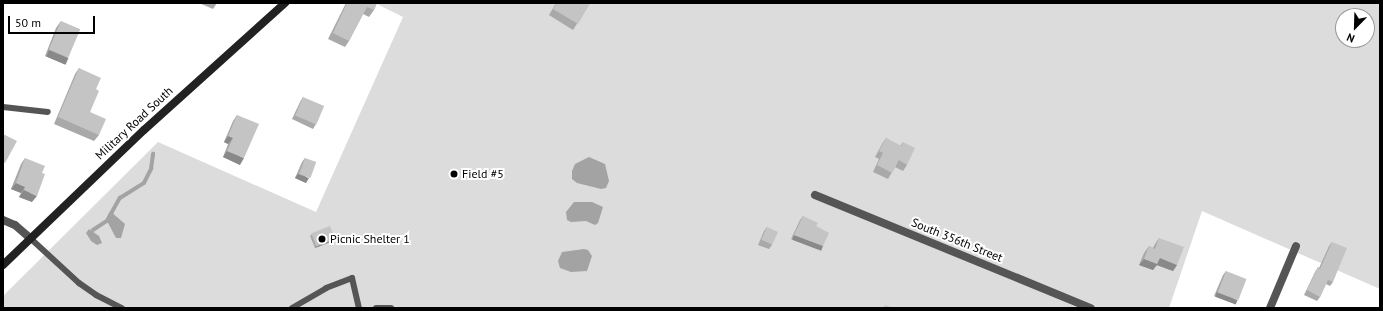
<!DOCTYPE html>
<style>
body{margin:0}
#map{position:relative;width:1383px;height:311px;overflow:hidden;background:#fff;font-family:"PT Sans",sans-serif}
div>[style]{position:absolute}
.green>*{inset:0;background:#dcdcdc}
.water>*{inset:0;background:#a3a3a3}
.stream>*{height:3.5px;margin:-1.75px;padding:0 1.75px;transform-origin:1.75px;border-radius:1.75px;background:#a3a3a3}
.lane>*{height:6px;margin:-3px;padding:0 3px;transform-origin:3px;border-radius:3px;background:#555}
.street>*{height:8px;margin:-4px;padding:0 4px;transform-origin:4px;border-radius:4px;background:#555}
.secondary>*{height:8px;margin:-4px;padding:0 4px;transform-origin:4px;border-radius:4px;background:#222}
.wall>*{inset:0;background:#a9a9a9}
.shaded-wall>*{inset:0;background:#898989;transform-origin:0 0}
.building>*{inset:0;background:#c4c4c4;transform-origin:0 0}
.dots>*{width:11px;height:11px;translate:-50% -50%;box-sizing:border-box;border:2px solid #fff;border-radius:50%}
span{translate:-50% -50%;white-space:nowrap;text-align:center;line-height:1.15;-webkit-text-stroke:4px #fff;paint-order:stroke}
.street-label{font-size:12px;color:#000}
.poi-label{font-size:12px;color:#000}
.left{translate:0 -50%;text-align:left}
.frame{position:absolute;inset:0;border:4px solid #000;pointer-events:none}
.north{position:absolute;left:1335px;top:8px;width:40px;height:40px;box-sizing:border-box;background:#fff;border:1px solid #999;border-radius:50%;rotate:203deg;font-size:11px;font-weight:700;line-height:16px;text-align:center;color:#000}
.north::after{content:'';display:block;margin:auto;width:14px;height:18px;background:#000;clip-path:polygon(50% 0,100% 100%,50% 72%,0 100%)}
.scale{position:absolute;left:8px;top:16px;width:87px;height:18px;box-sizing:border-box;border:2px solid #000;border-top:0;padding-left:5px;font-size:12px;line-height:14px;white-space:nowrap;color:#000;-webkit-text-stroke:3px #fff;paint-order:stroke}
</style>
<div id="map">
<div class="green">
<div style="clip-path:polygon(evenodd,375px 3px,1380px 3px,1380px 289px,1202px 211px,1169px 308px,3px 308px,3px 296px,158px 142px,316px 212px,403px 17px,375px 3px,1343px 16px,1367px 16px,1367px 40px,1343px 40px,1343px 16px)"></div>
</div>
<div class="water">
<div style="clip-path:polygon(589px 157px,605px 164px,609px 181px,606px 188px,601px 189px,577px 183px,572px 179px,572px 171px,575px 164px)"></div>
<div style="clip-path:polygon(574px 202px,592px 202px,603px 207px,598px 223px,595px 225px,586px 221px,571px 222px,567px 220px,566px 212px)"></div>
<div style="clip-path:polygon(110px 211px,125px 224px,121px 238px,116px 238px,106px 219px)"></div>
<div style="clip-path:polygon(89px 229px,99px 236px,102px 243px,97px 245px,91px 241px,86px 233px)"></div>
<div style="clip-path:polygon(584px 249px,588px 250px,592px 256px,587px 271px,571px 272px,560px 268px,558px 261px,562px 252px)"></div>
</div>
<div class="stream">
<div style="left:93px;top:230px;width:17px;rotate:-33deg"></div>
<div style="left:107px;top:221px;width:26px;rotate:-61deg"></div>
<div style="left:120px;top:198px;width:28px;rotate:-32deg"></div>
<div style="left:144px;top:183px;width:16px;rotate:-63deg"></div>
<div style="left:151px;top:169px;width:15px;rotate:-82deg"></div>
</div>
<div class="lane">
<div style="left:3px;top:107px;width:45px;rotate:6.3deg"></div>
<div style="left:30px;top:238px;width:67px;rotate:42.6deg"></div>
<div style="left:79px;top:283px;width:21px;rotate:35deg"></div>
<div style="left:96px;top:295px;width:29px;rotate:27deg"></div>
<div style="left:292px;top:308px;width:39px;rotate:-30deg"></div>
<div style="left:326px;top:288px;width:28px;rotate:-21deg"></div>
<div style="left:352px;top:278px;width:31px;rotate:77deg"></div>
<div style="left:376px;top:308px;width:15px"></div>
</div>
<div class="street">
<div style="left:815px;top:195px;width:298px;rotate:22.3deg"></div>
<div style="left:3px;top:220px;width:13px;rotate:23deg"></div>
<div style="left:15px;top:225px;width:20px;rotate:41deg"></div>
<div style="left:1270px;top:308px;width:67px;rotate:-67.2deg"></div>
</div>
<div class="secondary">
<div style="left:3px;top:265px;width:195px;rotate:-43.8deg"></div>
<div style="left:144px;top:130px;width:190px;rotate:-42deg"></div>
</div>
<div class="wall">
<div style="clip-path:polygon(199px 3px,217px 3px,213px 9px)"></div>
<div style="clip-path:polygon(346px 3px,377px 3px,374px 10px,369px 17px,363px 14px,349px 41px,345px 47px,328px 39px)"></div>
<div style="clip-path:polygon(556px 3px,590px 3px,573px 30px,549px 15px)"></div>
<div style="clip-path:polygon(61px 21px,68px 58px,64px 64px,45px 56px,56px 28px)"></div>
<div style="clip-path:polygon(79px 68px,96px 89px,90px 112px,99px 135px,94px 141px,54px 124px,75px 74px)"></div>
<div style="clip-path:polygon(303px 97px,316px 124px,313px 129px,292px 119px,300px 102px)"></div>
<div style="clip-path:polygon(237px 115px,240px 165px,223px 157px,228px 144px,224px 142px,233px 121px)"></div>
<div style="clip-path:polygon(886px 138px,900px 146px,903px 142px,907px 165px,903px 171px,895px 167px,888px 179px,873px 172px,879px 159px,875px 157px,882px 144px)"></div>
<div style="clip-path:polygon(25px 158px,32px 202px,19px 197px,21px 193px,11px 189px,21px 164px)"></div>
<div style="clip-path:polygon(305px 158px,306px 183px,295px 178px,302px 162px)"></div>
<div style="clip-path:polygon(803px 216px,816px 226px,823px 246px,820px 250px,791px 239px,800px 220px)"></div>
<div style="clip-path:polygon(767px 227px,772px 245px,769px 249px,758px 245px,764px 231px)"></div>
<div style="clip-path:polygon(312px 234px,335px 239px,333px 241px,315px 248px,310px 236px)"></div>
<div style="clip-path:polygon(1159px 238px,1177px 265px,1173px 271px,1156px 265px,1153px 270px,1139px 265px,1144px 253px,1149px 246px,1153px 248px,1155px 244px)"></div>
<div style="clip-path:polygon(1332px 242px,1333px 282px,1330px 286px,1326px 284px,1320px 297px,1317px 301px,1304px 295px,1315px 272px,1318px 267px,1319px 268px,1329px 246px)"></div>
<div style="clip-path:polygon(1226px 271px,1235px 304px,1214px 296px,1223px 275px)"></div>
</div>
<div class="shaded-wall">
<div style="left:49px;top:50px;width:21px;height:7px;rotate:23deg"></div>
<div style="clip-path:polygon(228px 136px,233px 138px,228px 144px,224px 142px)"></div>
<div style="clip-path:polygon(227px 151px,244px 158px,240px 165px,223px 157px)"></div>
<div style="clip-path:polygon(298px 174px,309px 178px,306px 183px,295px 178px)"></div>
<div style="clip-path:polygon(16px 183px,25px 187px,21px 193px,11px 189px)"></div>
<div style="clip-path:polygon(24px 190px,37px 196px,32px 202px,19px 197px)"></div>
<div style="left:794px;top:235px;width:31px;height:5px;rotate:21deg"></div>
<div style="clip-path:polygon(335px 239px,333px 241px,315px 248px,317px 246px)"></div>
<div style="clip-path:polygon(1160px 258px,1177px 265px,1173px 271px,1157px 265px,1153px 270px,1139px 265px,1144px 259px)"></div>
<div style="left:1217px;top:292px;width:22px;height:5px;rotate:21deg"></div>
</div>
<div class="building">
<div style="clip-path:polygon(347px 3px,377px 3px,374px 10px,367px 7px,349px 41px,333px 33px)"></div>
<div style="clip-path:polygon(557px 3px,590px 3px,578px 24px,553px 9px)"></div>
<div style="left:61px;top:21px;width:21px;height:31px;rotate:23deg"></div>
<div style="clip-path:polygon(79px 68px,101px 78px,96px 89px,99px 91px,90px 112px,106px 119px,99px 135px,58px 117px)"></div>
<div style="left:303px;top:97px;width:23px;height:20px;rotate:23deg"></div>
<div style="clip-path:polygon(237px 115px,259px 124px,244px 158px,227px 151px,233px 138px,228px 136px)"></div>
<div style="clip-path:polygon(3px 134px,17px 141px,5px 163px,3px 162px)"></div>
<div style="clip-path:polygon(886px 138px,901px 146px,903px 142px,915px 148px,907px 165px,899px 160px,892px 173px,877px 165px,883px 153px,879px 151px)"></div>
<div style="clip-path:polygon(25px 158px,45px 166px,42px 173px,45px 174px,37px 196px,24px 190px,25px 187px,16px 183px)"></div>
<div style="left:305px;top:158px;width:12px;height:17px;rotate:20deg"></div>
<div style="clip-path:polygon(803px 216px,818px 223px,816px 226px,829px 233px,823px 246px,794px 235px)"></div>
<div style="left:330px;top:226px;width:14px;height:20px;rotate:69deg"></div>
<div style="left:767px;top:227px;width:12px;height:14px;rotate:24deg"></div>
<div style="clip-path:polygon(1159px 238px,1184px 247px,1177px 265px,1160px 258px,1157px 264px,1144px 259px,1149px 246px,1155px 249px)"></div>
<div style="clip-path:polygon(1332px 242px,1347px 248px,1333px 282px,1328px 280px,1320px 297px,1307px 290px,1318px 267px,1320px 269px)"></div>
<div style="left:1226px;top:271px;width:22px;height:23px;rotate:21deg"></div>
<div style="clip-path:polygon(885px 305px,893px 308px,884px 308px)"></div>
</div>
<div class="dots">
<div style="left:454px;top:174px;background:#000"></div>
<div style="left:322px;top:239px;background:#000"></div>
</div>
<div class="street-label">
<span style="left:134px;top:123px;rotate:-43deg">Military Road South</span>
<span style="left:957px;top:240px;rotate:22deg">South 356th Street</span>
</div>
<div class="poi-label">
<span class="left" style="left:462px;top:174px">Field #5</span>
<span class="left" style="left:330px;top:239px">Picnic Shelter 1</span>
</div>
<div class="frame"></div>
<div class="north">N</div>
<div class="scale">50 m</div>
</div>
